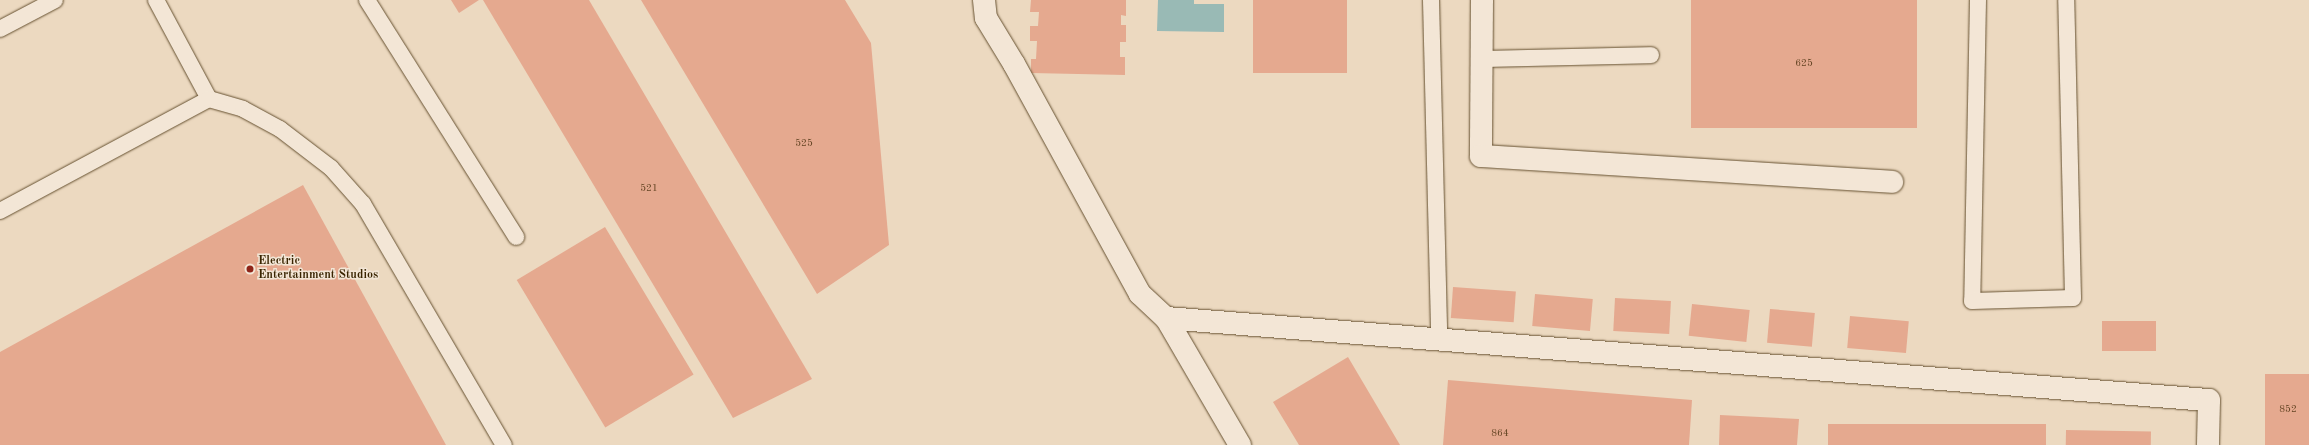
<!DOCTYPE html>
<style>
body{margin:0}
#map{position:relative;width:2309px;height:445px;overflow:hidden;background:#ecd9c0;font-family:"Old Standard TT",serif}
div>[style]{position:absolute}
.water>*{inset:0;background:#99bab5}
.building>*{inset:0;background:#e5a98f;transform-origin:0 0}
.roads{filter:drop-shadow(0 0 1px #665130) drop-shadow(0 0 1px #665130)}
.service>*{height:16px;margin:-8px;padding:0 8px;transform-origin:8px;border-radius:8px;background:#f3e6d6}
.minor>*{height:22px;margin:-11px;padding:0 11px;transform-origin:11px;border-radius:11px;background:#f3e6d6}
.dots>*{width:11px;height:11px;translate:-50% -50%;box-sizing:border-box;border:2px solid #f3e6d6;border-radius:50%}
span{translate:-50% -50%;white-space:nowrap;text-align:center;line-height:1.15;-webkit-text-stroke:3px #f3e6d6;paint-order:stroke}
.number-label{font-size:10px;color:#644524}
.number-label span{-webkit-text-stroke-width:0}
.poi-label{font-size:12px;color:#392400;font-weight:700}
.left{translate:0 -50%;text-align:left}
</style>
<div id="map">
<div class="water">
<div style="clip-path:polygon(1158px 0,1194px 0,1194px 4px,1224px 4px,1224px 32px,1157px 31px)"></div>
</div>
<div class="building">
<div style="clip-path:polygon(451px 0,479px 0,459px 13px)"></div>
<div style="clip-path:polygon(483px 0,589px 0,812px 379px,733px 418px)"></div>
<div style="clip-path:polygon(641px 0,845px 0,871px 43px,889px 245px,817px 294px)"></div>
<div style="clip-path:polygon(1031px 0,1126px 0,1126px 16px,1121px 15px,1121px 25px,1126px 25px,1126px 42px,1120px 42px,1120px 57px,1125px 57px,1125px 75px,1031px 73px,1031px 59px,1036px 59px,1037px 41px,1030px 41px,1030px 26px,1038px 26px,1039px 12px,1030px 12px)"></div>
<div style="left:1253px;top:0;width:94px;height:73px"></div>
<div style="left:1691px;top:0;width:226px;height:128px"></div>
<div style="clip-path:polygon(303px 185px,446px 445px,0 445px,0 352px)"></div>
<div style="left:605px;top:227px;width:172px;height:103px;rotate:59deg"></div>
<div style="left:1453px;top:287px;width:63px;height:31px;rotate:4deg"></div>
<div style="left:1535px;top:294px;width:58px;height:32px;rotate:5deg"></div>
<div style="left:1615px;top:298px;width:56px;height:33px;rotate:3deg"></div>
<div style="left:1692px;top:304px;width:58px;height:32px;rotate:6deg"></div>
<div style="left:1770px;top:309px;width:45px;height:34px;rotate:5deg"></div>
<div style="left:1850px;top:316px;width:59px;height:32px;rotate:5deg"></div>
<div style="left:2156px;top:321px;width:30px;height:54px;rotate:90deg"></div>
<div style="clip-path:polygon(1348px 357px,1400px 445px,1299px 445px,1273px 402px)"></div>
<div style="left:2309px;top:374px;width:71px;height:44px;rotate:90deg"></div>
<div style="clip-path:polygon(1448px 380px,1692px 400px,1689px 445px,1443px 445px)"></div>
<div style="clip-path:polygon(1720px 415px,1799px 419px,1797px 445px,1719px 445px)"></div>
<div style="left:1828px;top:424px;width:218px;height:21px"></div>
<div style="left:2066px;top:430px;width:85px;height:15px;rotate:1deg"></div>
</div>
<div class="roads">
<div class="service">
<div style="left:156px;top:0;width:112px;rotate:61.8deg"></div>
<div style="left:367px;top:0;width:280px;rotate:57.8deg"></div>
<div style="left:1431px;top:0;width:339px;rotate:88.6deg"></div>
<div style="left:1978px;top:0;width:301px;rotate:91.1deg"></div>
<div style="left:1972px;top:301px;width:101px;rotate:-1.7deg"></div>
<div style="left:2073px;top:298px;width:298px;rotate:-91.3deg"></div>
<div style="left:0;top:29px;width:62px;rotate:-27.8deg"></div>
<div style="left:1481px;top:59px;width:170px;rotate:-1.3deg"></div>
<div style="left:0;top:211px;width:237px;rotate:-28.2deg"></div>
<div style="left:209px;top:99px;width:35px;rotate:16deg"></div>
<div style="left:243px;top:109px;width:42px;rotate:28.4deg"></div>
<div style="left:280px;top:129px;width:64px;rotate:37.4deg"></div>
<div style="left:331px;top:168px;width:48px;rotate:48.4deg"></div>
<div style="left:363px;top:204px;width:279px;rotate:59.7deg"></div>
</div>
<div class="minor">
<div style="left:984px;top:0;width:18px;rotate:84deg"></div>
<div style="left:986px;top:18px;width:54px;rotate:58.7deg"></div>
<div style="left:1014px;top:64px;width:262px;rotate:61.3deg"></div>
<div style="left:1140px;top:294px;width:35px;rotate:43deg"></div>
<div style="left:1482px;top:0;width:156px;rotate:90.4deg"></div>
<div style="left:1481px;top:156px;width:412px;rotate:3.6deg"></div>
<div style="left:1240px;top:445px;width:147px;rotate:-120.2deg"></div>
<div style="left:1166px;top:318px;width:1046px;rotate:4.5deg"></div>
<div style="left:2209px;top:400px;width:45px;rotate:91.3deg"></div>
</div>
</div>
<div class="dots">
<div style="left:250px;top:269px;background:#8f2418"></div>
</div>
<div class="number-label">
<span style="left:1804px;top:64px">625</span>
<span style="left:804px;top:144px">525</span>
<span style="left:649px;top:189px">521</span>
<span style="left:2288px;top:410px">852</span>
<span style="left:1500px;top:434px">864</span>
</div>
<div class="poi-label">
<span class="left" style="left:258px;top:269px">Electric<br>Entertainment Studios</span>
</div>
</div>
